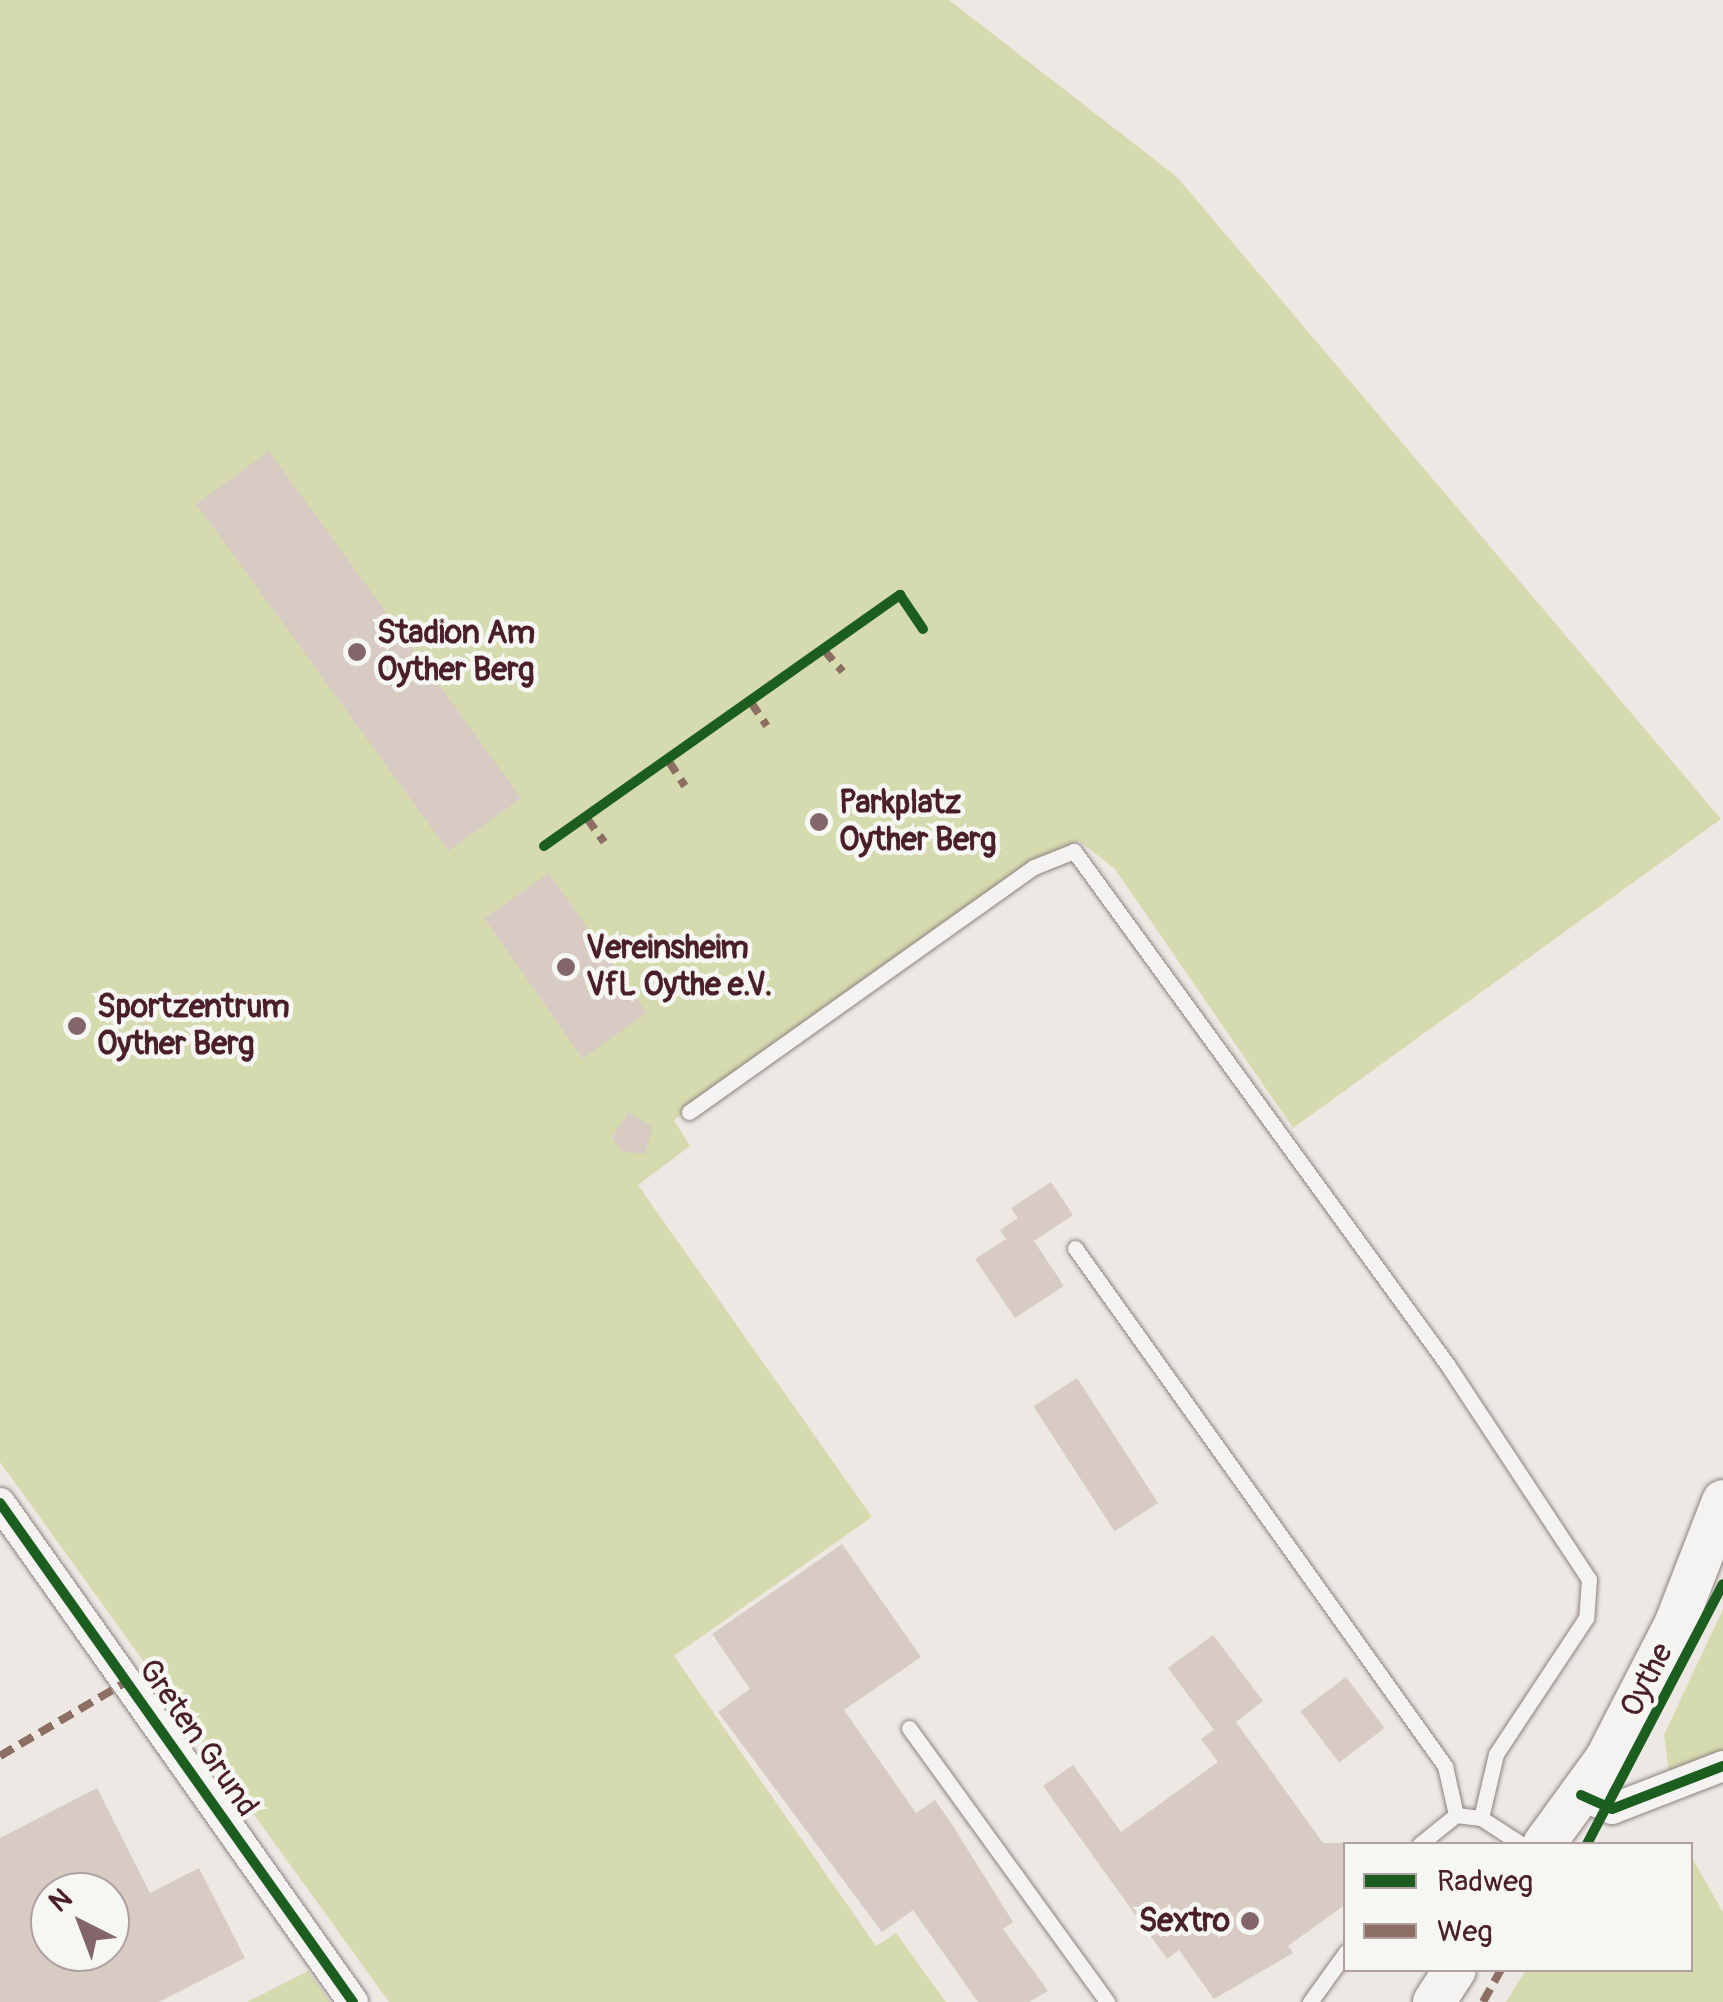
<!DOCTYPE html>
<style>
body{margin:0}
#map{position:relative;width:1723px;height:2002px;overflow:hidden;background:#ede8e3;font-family:Pangolin,sans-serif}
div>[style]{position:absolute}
.green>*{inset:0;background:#d6dbaf}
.building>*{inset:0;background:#d7cbc4;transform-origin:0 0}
.roads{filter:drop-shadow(0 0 2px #8c8181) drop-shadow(0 0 2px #8c8181)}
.service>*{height:15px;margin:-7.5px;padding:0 7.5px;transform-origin:7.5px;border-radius:7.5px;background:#f4f3f1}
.minor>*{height:30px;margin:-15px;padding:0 15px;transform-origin:15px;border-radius:15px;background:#f4f3f1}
.secondary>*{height:42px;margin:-21px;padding:0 21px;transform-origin:21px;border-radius:21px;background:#f4f3f1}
.quiet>*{height:8px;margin-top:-4px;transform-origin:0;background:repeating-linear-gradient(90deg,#8d6e63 0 15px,transparent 0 23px)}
.cycleway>*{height:10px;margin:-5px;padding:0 5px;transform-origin:5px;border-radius:5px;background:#1b5e20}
.dots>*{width:28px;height:28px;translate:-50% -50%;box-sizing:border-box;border:5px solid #f6f6f2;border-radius:50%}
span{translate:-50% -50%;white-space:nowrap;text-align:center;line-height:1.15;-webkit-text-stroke:9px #f6f6f2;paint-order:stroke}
.poi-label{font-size:32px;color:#4a1f2b;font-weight:700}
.left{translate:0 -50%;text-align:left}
.right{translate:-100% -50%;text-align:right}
.street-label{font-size:32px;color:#4a1f2b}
.legend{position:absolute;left:1343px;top:1842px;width:350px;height:130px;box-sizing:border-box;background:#f6f6f2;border:2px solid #b1a0a2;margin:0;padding:12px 18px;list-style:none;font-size:30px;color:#4a1f2b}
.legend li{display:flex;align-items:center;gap:20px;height:50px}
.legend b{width:50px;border:2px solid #b1a0a2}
.north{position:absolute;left:30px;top:1872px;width:100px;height:100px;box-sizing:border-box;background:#f6f6f2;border:2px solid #b1a0a2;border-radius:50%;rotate:318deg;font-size:28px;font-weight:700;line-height:40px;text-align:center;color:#4a1f2b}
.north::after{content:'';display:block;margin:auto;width:35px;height:45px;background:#83656b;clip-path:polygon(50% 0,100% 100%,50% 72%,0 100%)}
</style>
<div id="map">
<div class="green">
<div style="clip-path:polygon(0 0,949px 0,1177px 177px,1721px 819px,1293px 1128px,1115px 869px,1079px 841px,1034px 860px,674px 1120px,690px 1146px,638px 1185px,872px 1517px,674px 1656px,876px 1946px,896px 1933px,946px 2002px,389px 2002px,0 1462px)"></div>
<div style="clip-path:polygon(1723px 1609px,1723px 1751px,1670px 1780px,1664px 1735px)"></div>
<div style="clip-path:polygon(1691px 1856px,1723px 1912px,1723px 2002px,1506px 2002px,1526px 1970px,1690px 1970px)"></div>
<div style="clip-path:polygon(308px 1971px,330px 2002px,247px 2002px)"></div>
</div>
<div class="building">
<div style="left:269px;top:451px;width:429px;height:90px;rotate:54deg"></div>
<div style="left:549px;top:873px;width:171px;height:79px;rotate:55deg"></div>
<div style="clip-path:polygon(628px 1112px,653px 1127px,645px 1154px,621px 1151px,612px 1138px)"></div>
<div style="clip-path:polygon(1051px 1182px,1073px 1215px,1034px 1241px,1064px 1286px,1015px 1318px,975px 1259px,1006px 1239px,1000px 1230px,1018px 1218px,1011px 1208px)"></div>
<div style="left:1077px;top:1378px;width:149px;height:52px;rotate:57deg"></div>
<div style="clip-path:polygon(842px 1544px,921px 1657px,844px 1710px,916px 1813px,935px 1800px,951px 1823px,1013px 1922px,1003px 1929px,1048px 1991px,1029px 2002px,978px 2002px,913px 1910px,882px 1932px,718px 1712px,750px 1689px,712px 1634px)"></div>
<div style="clip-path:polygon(1213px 1635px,1263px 1701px,1236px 1722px,1323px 1843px,1346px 1843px,1346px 1904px,1288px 1946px,1293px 1953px,1214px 1999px,1179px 1950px,1167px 1959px,1043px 1786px,1073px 1765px,1121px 1832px,1218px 1762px,1201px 1739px,1214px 1730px,1168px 1668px)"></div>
<div style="left:1346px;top:1677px;width:64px;height:57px;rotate:53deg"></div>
<div style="clip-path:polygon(evenodd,97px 1788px,150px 1893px,199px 1868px,245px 1958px,159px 2002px,0 2002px,0 1838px,97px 1788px,50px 1892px,110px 1892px,110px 1952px,50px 1952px,50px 1892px)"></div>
</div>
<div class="roads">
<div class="service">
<div style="left:689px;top:1112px;width:423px;rotate:-35.4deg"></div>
<div style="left:1034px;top:867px;width:43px;rotate:-21.8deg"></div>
<div style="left:1074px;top:851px;width:634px;rotate:53.98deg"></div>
<div style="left:1447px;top:1364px;width:258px;rotate:56.6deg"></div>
<div style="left:1589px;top:1579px;width:39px;rotate:94deg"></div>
<div style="left:1586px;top:1618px;width:163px;rotate:123.5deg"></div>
<div style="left:1496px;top:1754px;width:66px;rotate:103.2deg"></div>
<div style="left:1075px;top:1248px;width:637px;rotate:54.46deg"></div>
<div style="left:1445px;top:1766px;width:50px;rotate:77.3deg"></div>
<div style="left:909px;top:1728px;width:338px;rotate:54.1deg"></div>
<div style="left:1420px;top:1844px;width:46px;rotate:-38.9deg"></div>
<div style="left:1456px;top:1815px;width:25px;rotate:7deg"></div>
<div style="left:1481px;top:1818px;width:48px;rotate:33deg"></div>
<div style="left:1310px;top:2002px;width:62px;rotate:-54.2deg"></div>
</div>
<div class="minor">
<div style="left:0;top:1503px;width:611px;rotate:54.72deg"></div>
<div style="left:1581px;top:1795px;width:34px;rotate:24deg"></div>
<div style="left:1612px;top:1809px;width:119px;rotate:-21.2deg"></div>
</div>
<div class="secondary">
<div style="left:1544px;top:1844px;width:105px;rotate:-53.9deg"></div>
<div style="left:1606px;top:1759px;width:151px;rotate:-62.8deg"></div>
<div style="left:1675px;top:1625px;width:133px;rotate:-68.8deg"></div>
<div style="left:1434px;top:2002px;width:38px;rotate:-57deg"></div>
</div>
</div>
<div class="quiet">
<div style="left:823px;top:649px;width:30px;rotate:49deg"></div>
<div style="left:750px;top:701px;width:30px;rotate:56deg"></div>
<div style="left:668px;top:760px;width:31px;rotate:57deg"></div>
<div style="left:586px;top:817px;width:31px;rotate:54deg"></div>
<div style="left:0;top:1756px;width:148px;rotate:-30.4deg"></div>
<div style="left:1483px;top:2002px;width:37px;rotate:-61deg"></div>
</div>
<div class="cycleway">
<div style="left:544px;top:846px;width:436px;rotate:-35.2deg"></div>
<div style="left:900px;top:595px;width:41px;rotate:55.9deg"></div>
<div style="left:0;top:1503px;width:611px;rotate:54.72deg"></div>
<div style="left:1581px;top:1795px;width:34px;rotate:24deg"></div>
<div style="left:1612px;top:1809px;width:119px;rotate:-21.2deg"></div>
<div style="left:1587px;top:1844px;width:293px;rotate:-62.4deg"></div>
</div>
<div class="dots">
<div style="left:357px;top:652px;background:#83656b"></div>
<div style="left:819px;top:822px;background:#83656b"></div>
<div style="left:566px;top:967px;background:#83656b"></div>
<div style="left:77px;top:1026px;background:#83656b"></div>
<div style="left:1250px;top:1921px;background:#83656b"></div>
</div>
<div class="poi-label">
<span class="left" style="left:377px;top:652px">Stadion Am<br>Oyther Berg</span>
<span class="left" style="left:839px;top:822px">Parkplatz<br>Oyther Berg</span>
<span class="left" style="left:586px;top:967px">Vereinsheim<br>VfL Oythe e.V.</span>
<span class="left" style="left:97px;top:1026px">Sportzentrum<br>Oyther Berg</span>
<span class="right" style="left:1230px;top:1921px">Sextro</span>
</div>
<div class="street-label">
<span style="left:1647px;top:1680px;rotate:-63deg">Oythe</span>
<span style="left:198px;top:1738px;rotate:55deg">Greten Grund</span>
</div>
<ul class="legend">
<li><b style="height:12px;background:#1b5e20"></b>Radweg</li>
<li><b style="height:12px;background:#8d6e63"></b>Weg</li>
</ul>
<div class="north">N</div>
</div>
